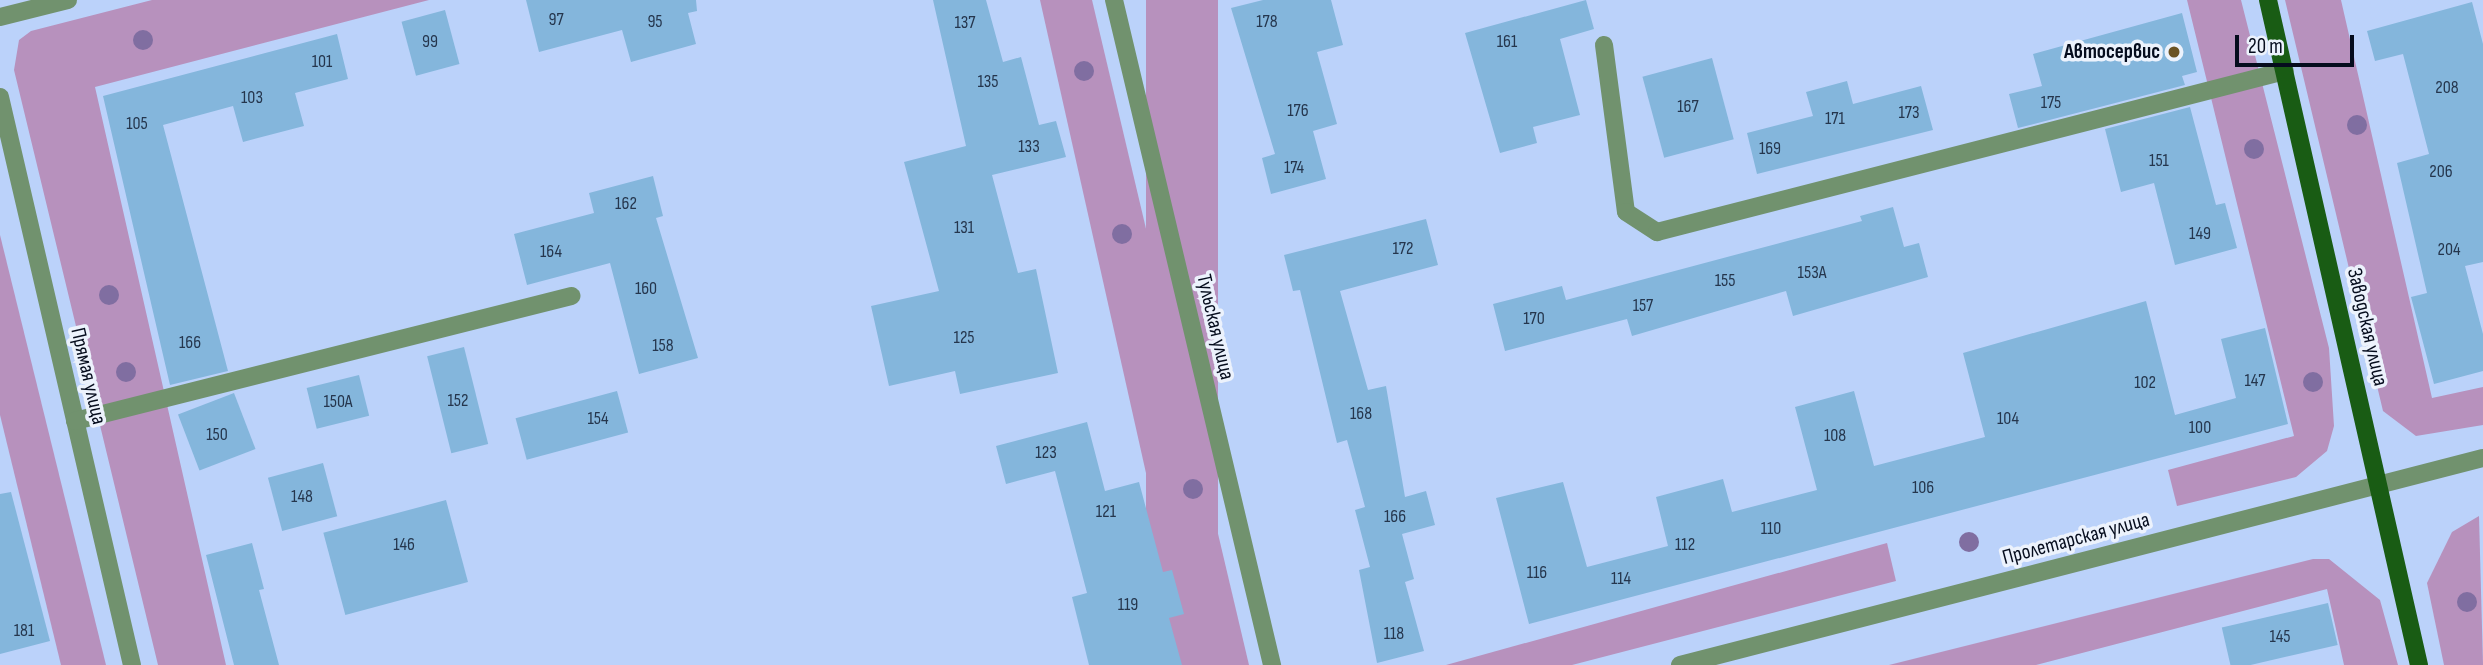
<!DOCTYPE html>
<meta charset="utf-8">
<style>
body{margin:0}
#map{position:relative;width:2483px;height:665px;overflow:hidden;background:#bbd2fa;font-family:"Sofia Sans Condensed",sans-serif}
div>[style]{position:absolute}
.green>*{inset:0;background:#b791bd;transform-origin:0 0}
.building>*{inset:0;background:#84b6dc;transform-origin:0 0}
.minor>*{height:18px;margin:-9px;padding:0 9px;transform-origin:9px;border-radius:9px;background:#71926e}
.major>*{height:18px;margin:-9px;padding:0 9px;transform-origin:9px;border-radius:9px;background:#195c14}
.trees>*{width:20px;height:20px;margin:-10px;border-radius:50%;background:#806ea1}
.dots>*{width:19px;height:19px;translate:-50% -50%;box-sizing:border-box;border:4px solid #ecf2fc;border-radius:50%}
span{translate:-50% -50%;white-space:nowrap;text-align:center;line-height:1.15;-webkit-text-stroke:7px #ecf2fc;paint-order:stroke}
.number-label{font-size:18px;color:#25364d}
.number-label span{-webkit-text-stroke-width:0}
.poi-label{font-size:21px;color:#050c1d;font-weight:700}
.right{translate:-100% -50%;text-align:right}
.street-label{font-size:21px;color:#050c1d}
.scale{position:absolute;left:2235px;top:35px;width:119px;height:32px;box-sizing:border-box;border:4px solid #050c1d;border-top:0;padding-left:9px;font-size:21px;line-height:24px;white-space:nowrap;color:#050c1d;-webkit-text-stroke:5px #ecf2fc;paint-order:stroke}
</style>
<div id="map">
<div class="green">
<div style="clip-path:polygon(152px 0,429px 0,95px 87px,226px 665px,158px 665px,14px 70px,19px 40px,31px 31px)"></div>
<div style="clip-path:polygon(1040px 0,1092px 0,1249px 665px,1189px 665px)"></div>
<div style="left:1146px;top:0;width:72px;height:684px"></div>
<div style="clip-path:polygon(2187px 0,2241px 0,2329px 348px,2334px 426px,2327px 451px,2296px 477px,2177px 506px,2168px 470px,2294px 436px)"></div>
<div style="clip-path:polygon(2285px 0,2341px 0,2432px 398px,2483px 387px,2483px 425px,2416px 436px,2383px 411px)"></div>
<div style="clip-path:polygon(0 235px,106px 665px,61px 665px,0 415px)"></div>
<div style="clip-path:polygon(2479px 516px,2483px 665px,2444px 665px,2427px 583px,2452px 532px)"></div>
<div style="clip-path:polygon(1887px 543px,1896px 581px,1572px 665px,1446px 665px)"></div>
<div style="clip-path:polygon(2313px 559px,2329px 559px,2380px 600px,2398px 665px,2344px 665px,2327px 589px,2036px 665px,1889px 665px)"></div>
</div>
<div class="building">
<div style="clip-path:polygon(526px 0,696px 0,697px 11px,688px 13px,696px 44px,631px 62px,622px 30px,539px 52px)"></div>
<div style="clip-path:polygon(933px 0,986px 0,1003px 62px,1021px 57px,1039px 125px,1056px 121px,1066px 157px,992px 175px,1018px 273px,1036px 269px,1058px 373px,960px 394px,955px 371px,889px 386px,871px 306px,939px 291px,904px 162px,966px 146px)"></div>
<div style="clip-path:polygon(1263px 0,1331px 0,1343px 45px,1317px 52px,1337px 124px,1313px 131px,1326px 179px,1271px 194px,1262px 158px,1275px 154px,1231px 8px)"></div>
<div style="clip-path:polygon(1586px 0,1594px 29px,1560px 39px,1580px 115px,1533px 127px,1537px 143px,1500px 153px,1465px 33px)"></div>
<div style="clip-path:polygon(2472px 2px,2483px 44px,2483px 262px,2465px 266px,2483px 334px,2483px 371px,2434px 384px,2411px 297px,2427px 293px,2397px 163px,2429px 154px,2403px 54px,2375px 61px,2367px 31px)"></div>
<div style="left:445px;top:10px;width:56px;height:45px;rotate:75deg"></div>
<div style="clip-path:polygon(2182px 13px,2197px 72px,2182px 76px,2185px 85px,2018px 128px,2009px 94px,2042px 86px,2033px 54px)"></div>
<div style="clip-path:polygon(337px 34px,348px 79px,295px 93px,304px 126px,243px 142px,233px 106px,163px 125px,228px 371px,170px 385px,103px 96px)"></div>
<div style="left:1712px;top:58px;width:84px;height:72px;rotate:75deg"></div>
<div style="clip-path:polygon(1847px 81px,1853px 104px,1921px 86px,1933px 130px,1757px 174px,1747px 133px,1813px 116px,1806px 92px)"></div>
<div style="clip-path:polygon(2190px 107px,2216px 205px,2225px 203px,2237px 248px,2175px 265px,2154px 183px,2121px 192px,2105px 129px)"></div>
<div style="clip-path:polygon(653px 176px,663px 216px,656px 218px,698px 358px,639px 374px,610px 263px,527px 285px,514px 234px,594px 213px,589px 193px)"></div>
<div style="clip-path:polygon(1893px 207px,1904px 247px,1919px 243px,1928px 277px,1793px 316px,1786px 291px,1632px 336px,1627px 319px,1505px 351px,1493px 304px,1562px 286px,1566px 300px,1862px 221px,1860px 216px)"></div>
<div style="clip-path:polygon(1426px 219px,1438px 265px,1340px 291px,1368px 390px,1386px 386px,1405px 497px,1426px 491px,1435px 525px,1402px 534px,1414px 579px,1405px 582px,1424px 651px,1377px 663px,1359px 570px,1370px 567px,1355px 510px,1365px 507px,1347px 440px,1337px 443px,1300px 290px,1293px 291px,1284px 255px)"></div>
<div style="clip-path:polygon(2146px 301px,2175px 415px,2236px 398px,2221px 339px,2265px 328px,2288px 424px,1529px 624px,1496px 498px,1563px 482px,1587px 567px,1668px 546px,1656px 497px,1723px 479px,1732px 512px,1817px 490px,1795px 407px,1854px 391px,1874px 466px,1985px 437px,1963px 353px)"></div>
<div style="left:464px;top:347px;width:100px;height:38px;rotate:76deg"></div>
<div style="left:359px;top:375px;width:42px;height:54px;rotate:76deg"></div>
<div style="left:617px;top:391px;width:43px;height:105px;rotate:75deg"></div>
<div style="left:234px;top:393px;width:60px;height:60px;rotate:69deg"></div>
<div style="clip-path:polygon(1087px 422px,1105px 491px,1139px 482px,1163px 572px,1172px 570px,1184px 614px,1169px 618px,1182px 665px,1089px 665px,1072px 597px,1087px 593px,1055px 471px,1006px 484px,996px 446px)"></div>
<div style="left:323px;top:463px;width:55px;height:57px;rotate:75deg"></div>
<div style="clip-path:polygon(11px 492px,50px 641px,0 654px,0 494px)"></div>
<div style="left:446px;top:500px;width:85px;height:127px;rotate:75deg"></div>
<div style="clip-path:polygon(252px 543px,264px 589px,259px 590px,279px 665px,234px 665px,206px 555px)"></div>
<div style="left:2328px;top:603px;width:43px;height:109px;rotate:77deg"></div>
</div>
<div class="minor">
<div style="left:1114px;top:0;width:684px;rotate:76.63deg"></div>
<div style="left:0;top:17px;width:70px;rotate:-14deg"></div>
<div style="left:1604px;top:45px;width:168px;rotate:82.5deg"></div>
<div style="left:1626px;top:212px;width:37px;rotate:33deg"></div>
<div style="left:1657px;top:232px;width:648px;rotate:-14.38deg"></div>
<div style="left:0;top:97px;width:583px;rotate:76.92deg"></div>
<div style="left:75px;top:421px;width:512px;rotate:-14.14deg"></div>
<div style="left:1680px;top:665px;width:829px;rotate:-14.46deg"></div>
</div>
<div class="major">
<div style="left:2268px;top:0;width:682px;rotate:77.21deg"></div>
</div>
<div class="trees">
<div style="left:143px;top:40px"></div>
<div style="left:1084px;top:71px"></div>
<div style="left:2357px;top:125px"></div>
<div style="left:2254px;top:149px"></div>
<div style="left:1122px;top:234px"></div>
<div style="left:109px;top:295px"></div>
<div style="left:126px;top:372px"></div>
<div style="left:2313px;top:382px"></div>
<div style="left:1193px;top:489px"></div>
<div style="left:1969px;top:542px"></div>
<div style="left:2467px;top:602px"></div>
</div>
<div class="dots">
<div style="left:2174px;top:52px;background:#6a5222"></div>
</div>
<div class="number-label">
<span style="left:556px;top:20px">97</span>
<span style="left:655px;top:22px">95</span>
<span style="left:1267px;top:22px">178</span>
<span style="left:965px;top:23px">137</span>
<span style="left:430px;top:42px">99</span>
<span style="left:1507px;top:42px">161</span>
<span style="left:322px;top:62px">101</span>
<span style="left:988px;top:82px">135</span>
<span style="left:2447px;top:88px">208</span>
<span style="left:252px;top:98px">103</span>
<span style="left:2051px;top:103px">175</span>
<span style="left:1688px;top:107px">167</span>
<span style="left:1298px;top:111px">176</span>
<span style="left:1909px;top:113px">173</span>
<span style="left:1835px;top:119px">171</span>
<span style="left:137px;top:124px">105</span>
<span style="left:1029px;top:147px">133</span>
<span style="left:1770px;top:149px">169</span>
<span style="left:2159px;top:161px">151</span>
<span style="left:1294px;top:168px">174</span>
<span style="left:2441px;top:172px">206</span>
<span style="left:626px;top:204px">162</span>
<span style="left:964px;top:228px">131</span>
<span style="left:2200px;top:234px">149</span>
<span style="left:1403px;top:249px">172</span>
<span style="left:2449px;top:250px">204</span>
<span style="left:551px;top:252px">164</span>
<span style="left:1812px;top:273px">153А</span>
<span style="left:1725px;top:281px">155</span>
<span style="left:646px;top:289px">160</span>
<span style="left:1643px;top:306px">157</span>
<span style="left:1534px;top:319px">170</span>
<span style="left:964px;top:338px">125</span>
<span style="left:190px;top:343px">166</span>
<span style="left:663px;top:346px">158</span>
<span style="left:2255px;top:381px">147</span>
<span style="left:2145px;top:383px">102</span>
<span style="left:458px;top:401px">152</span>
<span style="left:338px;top:402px">150А</span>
<span style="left:1361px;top:414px">168</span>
<span style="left:598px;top:419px">154</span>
<span style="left:2008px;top:419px">104</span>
<span style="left:2200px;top:428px">100</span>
<span style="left:217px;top:435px">150</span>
<span style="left:1835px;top:436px">108</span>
<span style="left:1046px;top:453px">123</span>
<span style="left:1923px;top:488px">106</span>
<span style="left:302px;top:497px">148</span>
<span style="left:1106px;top:512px">121</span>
<span style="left:1395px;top:517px">166</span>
<span style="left:1771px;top:529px">110</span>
<span style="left:404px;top:545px">146</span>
<span style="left:1685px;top:545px">112</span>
<span style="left:1537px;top:573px">116</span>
<span style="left:1621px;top:579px">114</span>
<span style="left:1128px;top:605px">119</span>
<span style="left:24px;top:631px">181</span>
<span style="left:1394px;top:634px">118</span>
<span style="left:2280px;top:637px">145</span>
</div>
<div class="poi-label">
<span class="right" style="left:2160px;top:52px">Автосервис</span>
</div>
<div class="street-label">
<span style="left:1215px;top:327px;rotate:77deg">Тульская улица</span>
<span style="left:2367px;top:327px;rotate:77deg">Заводская улица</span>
<span style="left:88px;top:376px;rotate:77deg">Прямая улица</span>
<span style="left:2076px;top:539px;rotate:-15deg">Пролетарская улица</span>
</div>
<div class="scale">20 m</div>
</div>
